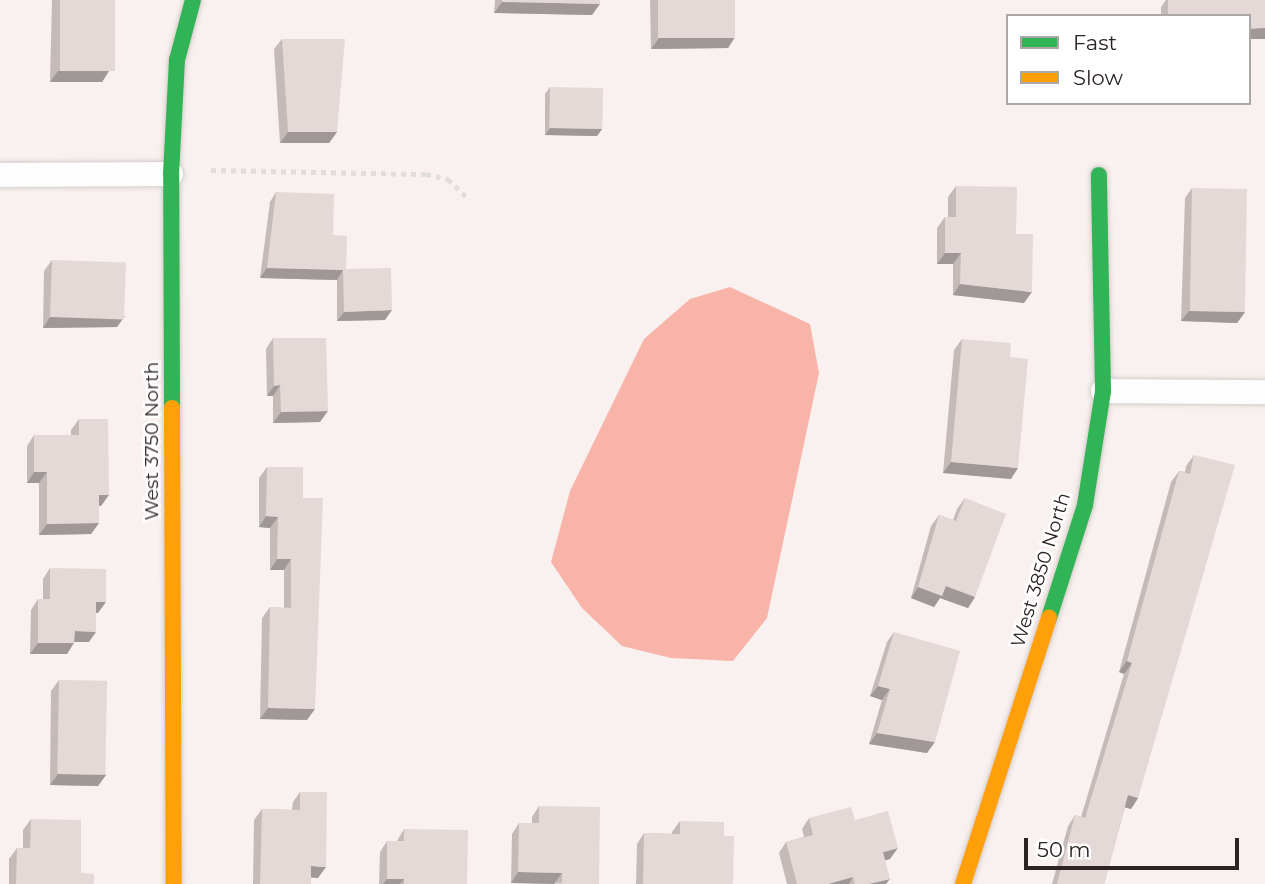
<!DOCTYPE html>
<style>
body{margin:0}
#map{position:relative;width:1265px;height:884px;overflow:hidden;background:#f9f1ef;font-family:Montserrat,sans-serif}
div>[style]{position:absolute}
.water>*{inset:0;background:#f8b4a8}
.path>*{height:4.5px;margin-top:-2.25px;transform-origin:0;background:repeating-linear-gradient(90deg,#e0dddd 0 5px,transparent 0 10px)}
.roads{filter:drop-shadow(0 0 2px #d4ccca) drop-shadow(0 0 2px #d4ccca)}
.street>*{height:24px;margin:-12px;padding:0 12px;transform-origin:12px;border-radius:12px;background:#fefdfd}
.fast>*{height:16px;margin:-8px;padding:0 8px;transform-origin:8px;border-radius:8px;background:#30b455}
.slow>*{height:16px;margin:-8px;padding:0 8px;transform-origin:8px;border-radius:8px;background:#ff9f0a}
.wall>*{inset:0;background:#c4bbb8}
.shaded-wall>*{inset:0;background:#a09896;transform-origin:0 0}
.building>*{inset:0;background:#e4d9d6;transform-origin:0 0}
span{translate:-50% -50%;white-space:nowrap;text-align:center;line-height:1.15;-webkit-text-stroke:5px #fff;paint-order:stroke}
.street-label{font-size:19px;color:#2c2322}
.legend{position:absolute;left:1006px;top:14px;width:245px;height:91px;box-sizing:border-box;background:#fff;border:2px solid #aba7a7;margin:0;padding:9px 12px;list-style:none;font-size:21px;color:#2c2322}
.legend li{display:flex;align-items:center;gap:14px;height:35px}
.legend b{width:35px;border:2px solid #aba7a7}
.scale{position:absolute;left:1024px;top:838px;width:215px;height:32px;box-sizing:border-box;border:4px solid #2c2322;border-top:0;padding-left:9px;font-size:21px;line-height:24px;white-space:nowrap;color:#2c2322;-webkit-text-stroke:5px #fff;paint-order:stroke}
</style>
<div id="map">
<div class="water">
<div style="clip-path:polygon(730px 287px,810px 324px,819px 373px,767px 618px,733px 661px,671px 658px,622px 646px,582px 608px,551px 562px,570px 491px,644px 339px,690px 299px)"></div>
</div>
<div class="path">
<div style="left:211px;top:170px;width:215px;rotate:1.1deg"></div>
<div style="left:426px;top:174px;width:23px;rotate:13deg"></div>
<div style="left:448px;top:179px;width:30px;rotate:44deg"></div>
</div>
<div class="roads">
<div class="street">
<div style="left:0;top:175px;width:171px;rotate:-0.3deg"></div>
<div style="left:1103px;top:391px;width:162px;rotate:0.4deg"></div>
</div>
<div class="fast">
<div style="left:172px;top:408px;width:234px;rotate:-90.2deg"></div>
<div style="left:171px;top:174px;width:114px;rotate:-87deg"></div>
<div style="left:177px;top:60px;width:62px;rotate:-75.1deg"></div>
<div style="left:1049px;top:618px;width:119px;rotate:-72.3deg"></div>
<div style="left:1085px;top:505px;width:115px;rotate:-81deg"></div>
<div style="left:1103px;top:391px;width:216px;rotate:-91.1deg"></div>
</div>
<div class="slow">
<div style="left:172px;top:408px;width:476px;rotate:89.8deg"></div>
<div style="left:963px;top:884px;width:280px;rotate:-72.1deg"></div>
</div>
</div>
<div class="wall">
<div style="clip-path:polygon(52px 0,115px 0,109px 71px,102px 82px,50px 82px)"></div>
<div style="clip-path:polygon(495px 0,600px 0,592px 15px,494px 13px)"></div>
<div style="clip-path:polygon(650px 0,735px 0,735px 37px,728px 48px,651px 49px)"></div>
<div style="clip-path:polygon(1166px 0,1265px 0,1265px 39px,1249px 39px,1249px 16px,1161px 16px,1161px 7px)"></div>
<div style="clip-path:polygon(282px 39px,337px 132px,329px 143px,280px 143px,274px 49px)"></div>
<div style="clip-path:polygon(550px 87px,602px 129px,597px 136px,545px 135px,545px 94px)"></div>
<div style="clip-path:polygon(956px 186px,1016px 234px,1024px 303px,953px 295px,953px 264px,937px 264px,937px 228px,945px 217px,948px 217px,948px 197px)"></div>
<div style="clip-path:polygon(1192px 188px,1245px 312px,1237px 323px,1181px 321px,1185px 198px)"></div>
<div style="clip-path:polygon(276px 192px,333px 235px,346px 269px,385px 320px,337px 321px,337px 280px,260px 278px,270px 202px)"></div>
<div style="clip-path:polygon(52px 260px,117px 327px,43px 328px,44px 271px)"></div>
<div style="clip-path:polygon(273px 338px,320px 422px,273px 423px,273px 396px,267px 396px,266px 349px)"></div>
<div style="clip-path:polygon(962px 339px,1010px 357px,1011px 479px,943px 473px,954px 350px)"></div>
<div style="clip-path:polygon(79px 419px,101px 506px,99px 506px,99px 523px,91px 534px,39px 535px,39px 483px,27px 483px,27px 446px,34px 435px,71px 435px,71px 430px)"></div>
<div style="clip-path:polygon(1194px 455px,1138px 798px,1131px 809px,1125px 807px,1104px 884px,1052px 884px,1068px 826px,1075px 815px,1081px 817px,1124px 674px,1119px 672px,1171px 482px,1179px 471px,1185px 472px,1186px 466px)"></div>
<div style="clip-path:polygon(267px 467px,303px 498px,307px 720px,260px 719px,262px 618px,270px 607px,284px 608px,284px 570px,270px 570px,270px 528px,259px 527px,259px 478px)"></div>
<div style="clip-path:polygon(965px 498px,975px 597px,968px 608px,940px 598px,934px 607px,911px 598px,931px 526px,939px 515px,953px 520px,957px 509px)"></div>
<div style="clip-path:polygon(50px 568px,98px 613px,96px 613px,89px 642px,74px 642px,67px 654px,30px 654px,31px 610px,38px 599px,43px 599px,43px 579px)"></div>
<div style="clip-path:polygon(894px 632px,927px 753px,869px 744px,882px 700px,870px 696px,887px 642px)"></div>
<div style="clip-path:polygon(59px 680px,106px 775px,98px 786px,50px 785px,51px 691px)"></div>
<div style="clip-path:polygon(300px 792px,318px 878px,311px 877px,311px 884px,253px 884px,254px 820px,262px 809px,292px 810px,293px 802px)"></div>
<div style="clip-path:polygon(539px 806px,599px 884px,511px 883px,512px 834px,519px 823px,532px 823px,532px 817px)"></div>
<div style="clip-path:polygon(809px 818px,855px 820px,890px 859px,885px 860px,886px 884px,787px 884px,779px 853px,786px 842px,804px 837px,802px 829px)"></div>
<div style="clip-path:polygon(31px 819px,81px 873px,94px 884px,9px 884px,9px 859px,17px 848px,23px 848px,23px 830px)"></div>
<div style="clip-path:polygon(680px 821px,724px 836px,733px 884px,636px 884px,637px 844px,644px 833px,672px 834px,672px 832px)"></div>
<div style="clip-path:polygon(404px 829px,467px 884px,379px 884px,380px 852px,387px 841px,397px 841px)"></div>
</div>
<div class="shaded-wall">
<div style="clip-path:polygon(502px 2px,600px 4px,592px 15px,494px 13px)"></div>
<div style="left:1265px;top:28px;width:11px;height:16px;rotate:90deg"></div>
<div style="clip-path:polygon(735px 37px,728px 48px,651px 49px,659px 38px)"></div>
<div style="clip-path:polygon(58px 71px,109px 71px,102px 82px,50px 82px)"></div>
<div style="clip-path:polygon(550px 128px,602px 129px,597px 136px,545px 135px)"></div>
<div style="clip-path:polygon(288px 132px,337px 132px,329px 143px,280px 143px)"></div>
<div style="clip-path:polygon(945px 253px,961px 253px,953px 264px,937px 264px)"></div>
<div style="clip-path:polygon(267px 268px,343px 270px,337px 280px,260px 278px)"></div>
<div style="clip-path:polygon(960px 284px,1032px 292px,1024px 303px,953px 295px)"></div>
<div style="clip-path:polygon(392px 310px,385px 320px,337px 321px,344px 312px)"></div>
<div style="clip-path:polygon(1189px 311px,1245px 312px,1237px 323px,1181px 321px)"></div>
<div style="clip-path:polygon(125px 316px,117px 327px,43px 328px,50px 317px)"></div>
<div style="clip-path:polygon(280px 385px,273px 396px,267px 396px,274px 386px)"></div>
<div style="clip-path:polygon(328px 411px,320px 422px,273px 423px,281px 412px)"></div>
<div style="clip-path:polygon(951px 462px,1018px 468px,1011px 479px,943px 473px)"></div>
<div style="clip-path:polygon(34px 472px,47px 472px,39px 483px,27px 483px)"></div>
<div style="clip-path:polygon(99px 495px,109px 495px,101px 506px,91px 506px)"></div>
<div style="clip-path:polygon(266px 516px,278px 517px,270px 528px,259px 527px)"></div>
<div style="clip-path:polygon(99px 523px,91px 534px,39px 535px,47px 524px)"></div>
<div style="clip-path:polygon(277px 559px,291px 559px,284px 570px,270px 570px)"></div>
<div style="clip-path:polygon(946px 586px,975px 597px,968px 608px,940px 598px,934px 607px,911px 598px,918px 587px)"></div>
<div style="clip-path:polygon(96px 602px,106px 602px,98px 613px,89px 613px)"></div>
<div style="clip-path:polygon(75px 631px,96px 632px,89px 642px,67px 642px)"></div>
<div style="clip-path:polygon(38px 643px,74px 643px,67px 654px,30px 654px)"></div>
<div style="clip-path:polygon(1127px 661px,1132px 663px,1124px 674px,1119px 672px)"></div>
<div style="clip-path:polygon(878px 686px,890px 689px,882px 700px,870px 696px)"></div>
<div style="clip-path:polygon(268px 708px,315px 709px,307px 720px,260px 719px)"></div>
<div style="clip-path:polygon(877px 733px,935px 742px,927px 753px,869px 744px)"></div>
<div style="clip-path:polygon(58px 774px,106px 775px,98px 786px,50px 785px)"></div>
<div style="clip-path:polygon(1128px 795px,1138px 798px,1131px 809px,1120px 806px)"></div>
<div style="clip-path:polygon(898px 848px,890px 859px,875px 863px,883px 852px)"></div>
<div style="clip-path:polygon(311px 866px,326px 867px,318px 878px,304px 877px)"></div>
<div style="clip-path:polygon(518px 872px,562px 873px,554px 884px,511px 883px)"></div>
<div style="clip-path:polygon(853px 877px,849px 884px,828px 884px)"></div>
<div style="clip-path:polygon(387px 879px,404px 879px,400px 884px,383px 884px)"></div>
<div style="clip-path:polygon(890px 879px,886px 884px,869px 884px)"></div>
</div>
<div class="building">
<div style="left:60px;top:0;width:55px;height:71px"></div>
<div style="clip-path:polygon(502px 0,600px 0,600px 4px,502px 2px)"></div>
<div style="left:658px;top:0;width:77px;height:38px"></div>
<div style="clip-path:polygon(1168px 0,1265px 0,1265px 28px,1249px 29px,1249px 16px,1168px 16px)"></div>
<div style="clip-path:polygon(282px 39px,345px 39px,337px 132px,288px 132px)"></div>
<div style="left:550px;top:87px;width:53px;height:41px;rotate:1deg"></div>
<div style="clip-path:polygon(956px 186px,1017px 187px,1016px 234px,1033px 234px,1032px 292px,960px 284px,961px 253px,945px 253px,945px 217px,956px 217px)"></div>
<div style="left:1192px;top:188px;width:55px;height:123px;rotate:1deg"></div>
<div style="clip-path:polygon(276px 192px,334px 194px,333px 235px,347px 236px,346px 269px,391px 268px,392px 310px,344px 312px,343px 270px,267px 268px)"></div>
<div style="left:52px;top:260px;width:74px;height:57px;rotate:2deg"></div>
<div style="clip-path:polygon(273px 338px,326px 338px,328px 411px,281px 412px,280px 385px,274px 386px)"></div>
<div style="clip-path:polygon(962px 339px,1011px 343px,1010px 357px,1028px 359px,1018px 468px,951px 462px)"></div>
<div style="clip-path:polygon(79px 419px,108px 419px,109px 495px,99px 495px,99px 523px,47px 524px,47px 472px,34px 472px,34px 435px,79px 435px)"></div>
<div style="clip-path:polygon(1194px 455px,1235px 465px,1138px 798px,1128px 795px,1104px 884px,1057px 884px,1075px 815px,1085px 818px,1132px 663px,1127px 661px,1179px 471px,1190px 474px)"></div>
<div style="clip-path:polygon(267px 467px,303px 467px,303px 498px,323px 498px,315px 709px,268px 708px,270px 607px,291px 608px,291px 559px,277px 559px,278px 517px,266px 516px)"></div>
<div style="clip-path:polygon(965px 498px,1006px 514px,975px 597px,946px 586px,942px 596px,918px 587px,939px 515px,956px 521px)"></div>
<div style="clip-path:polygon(50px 568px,106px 569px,106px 602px,96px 602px,96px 632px,75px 631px,74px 643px,38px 643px,38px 599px,50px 599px)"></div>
<div style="clip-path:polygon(894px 632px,960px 651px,935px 742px,877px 733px,890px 689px,878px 686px)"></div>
<div style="left:59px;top:680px;width:48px;height:94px;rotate:1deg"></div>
<div style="clip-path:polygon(300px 792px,327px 792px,326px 867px,311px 866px,311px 884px,260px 884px,262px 809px,300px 810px)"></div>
<div style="clip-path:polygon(539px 806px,600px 807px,599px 884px,562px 884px,562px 873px,518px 872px,519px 823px,539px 823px)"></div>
<div style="clip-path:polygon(851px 807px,855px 820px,888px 811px,898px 848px,883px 852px,890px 879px,869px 884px,855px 884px,853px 877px,828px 884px,797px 884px,786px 842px,813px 835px,809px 818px)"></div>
<div style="clip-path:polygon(31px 819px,81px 820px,81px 873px,94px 874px,94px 884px,16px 884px,17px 848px,30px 848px)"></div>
<div style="clip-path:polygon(680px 821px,724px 822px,724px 836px,734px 836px,733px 884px,643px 884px,644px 833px,680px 834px)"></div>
<div style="clip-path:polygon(404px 829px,468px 830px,467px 884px,404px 884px,404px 879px,387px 879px,387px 841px,404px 841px)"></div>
</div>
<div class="street-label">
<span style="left:152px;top:441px;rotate:-90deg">West 3750 North</span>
<span style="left:1041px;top:570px;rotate:-73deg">West 3850 North</span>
</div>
<ul class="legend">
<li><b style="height:9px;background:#30b455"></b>Fast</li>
<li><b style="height:9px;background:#ff9f0a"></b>Slow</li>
</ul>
<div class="scale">50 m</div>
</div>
